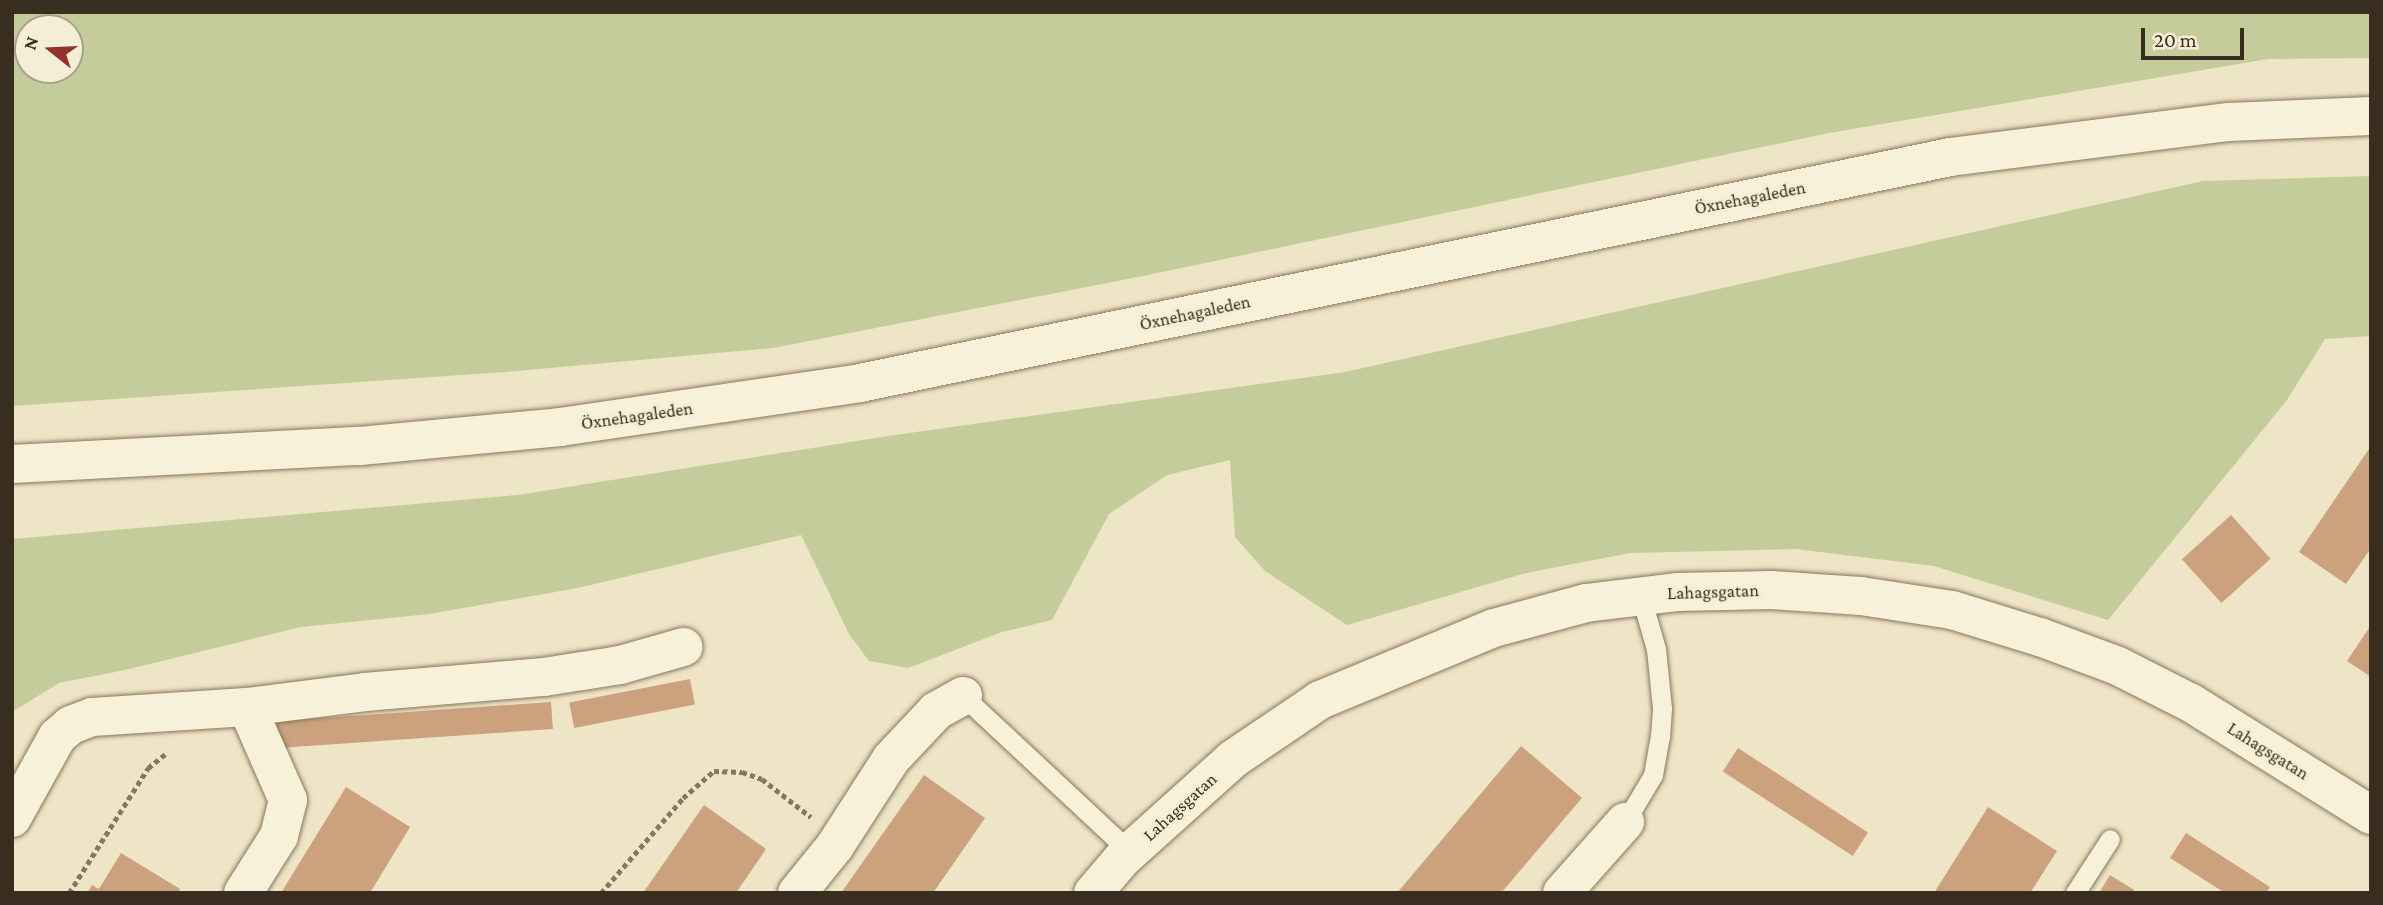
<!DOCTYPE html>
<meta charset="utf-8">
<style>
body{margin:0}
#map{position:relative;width:2383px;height:905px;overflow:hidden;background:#eee4c6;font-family:"Crimson Pro",serif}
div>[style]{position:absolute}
.green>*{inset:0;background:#c3cc9a}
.building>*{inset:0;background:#cba27d;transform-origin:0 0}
.path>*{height:4.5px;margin-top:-2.25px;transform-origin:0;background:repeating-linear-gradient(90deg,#89765c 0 5px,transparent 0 8.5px)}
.roads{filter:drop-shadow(0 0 2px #89765c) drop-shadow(0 0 2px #89765c)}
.lane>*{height:19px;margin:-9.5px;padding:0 9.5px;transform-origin:9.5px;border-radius:9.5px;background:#f8f1d9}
.street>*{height:38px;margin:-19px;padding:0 19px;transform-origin:19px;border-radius:19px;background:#f8f1d9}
.secondary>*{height:38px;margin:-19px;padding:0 19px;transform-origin:19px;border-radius:19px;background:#f8f1d9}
span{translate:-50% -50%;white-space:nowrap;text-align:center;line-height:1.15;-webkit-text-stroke:7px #f5eed6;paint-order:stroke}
.street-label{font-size:18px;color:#392d1f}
.frame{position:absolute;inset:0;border:14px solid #392d1f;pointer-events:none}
.north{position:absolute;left:14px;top:14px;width:70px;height:70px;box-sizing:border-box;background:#f5eed6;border:2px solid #aaa18d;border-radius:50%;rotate:288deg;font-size:19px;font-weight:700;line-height:28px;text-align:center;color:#392d1f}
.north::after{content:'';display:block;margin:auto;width:24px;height:32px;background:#96322d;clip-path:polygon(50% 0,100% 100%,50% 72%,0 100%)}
.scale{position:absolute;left:2141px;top:28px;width:103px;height:32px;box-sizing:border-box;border:4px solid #392d1f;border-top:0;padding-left:9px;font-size:21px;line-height:24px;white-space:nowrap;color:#392d1f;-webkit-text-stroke:5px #f5eed6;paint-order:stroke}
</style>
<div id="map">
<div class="green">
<div style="clip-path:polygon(evenodd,12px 12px,2371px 12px,2371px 58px,2268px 59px,1829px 133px,1138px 277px,773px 348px,505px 372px,12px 406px,12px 12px,28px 28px,70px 28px,70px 70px,28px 70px,28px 28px)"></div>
<div style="clip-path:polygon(2371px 176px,2371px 336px,2325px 339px,2287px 400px,2108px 620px,1934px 566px,1796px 549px,1630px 553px,1526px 573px,1347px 625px,1265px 571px,1235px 537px,1230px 460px,1167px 475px,1109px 514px,1052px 620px,1002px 632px,908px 668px,869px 661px,849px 634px,801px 535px,578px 588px,429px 614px,301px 627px,125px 670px,59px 683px,12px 712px,12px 539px,518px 495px,888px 436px,1345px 372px,2203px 181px)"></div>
</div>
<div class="building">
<div style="clip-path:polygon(2371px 446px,2371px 548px,2346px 584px,2299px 552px)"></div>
<div style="left:2231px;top:515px;width:59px;height:66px;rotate:48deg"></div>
<div style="clip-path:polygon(2371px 625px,2371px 677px,2347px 661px)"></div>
<div style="left:690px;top:679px;width:26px;height:123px;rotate:79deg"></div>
<div style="left:551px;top:702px;width:27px;height:275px;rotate:86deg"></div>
<div style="clip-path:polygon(1521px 746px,1582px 798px,1501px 893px,1397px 893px)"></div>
<div style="left:1738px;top:748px;width:155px;height:28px;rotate:33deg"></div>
<div style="clip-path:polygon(924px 775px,985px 818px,933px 893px,841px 893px)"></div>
<div style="clip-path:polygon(346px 787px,410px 827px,370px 893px,281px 893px)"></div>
<div style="clip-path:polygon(704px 805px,766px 849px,736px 893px,643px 893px)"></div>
<div style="clip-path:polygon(1988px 807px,2057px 851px,2030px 893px,1934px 893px)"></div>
<div style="clip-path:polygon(2186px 833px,2270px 887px,2266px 893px,2225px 893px,2170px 858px)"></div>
<div style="clip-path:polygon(121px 853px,180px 889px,178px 893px,87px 893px,92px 885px,99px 889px)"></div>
<div style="clip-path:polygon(2110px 875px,2134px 890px,2133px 893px,2099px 893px)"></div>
</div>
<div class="path">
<div style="left:69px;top:893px;width:148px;rotate:-57.7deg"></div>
<div style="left:148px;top:768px;width:22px;rotate:-39deg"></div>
<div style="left:601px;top:893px;width:125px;rotate:-49.2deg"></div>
<div style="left:683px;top:798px;width:41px;rotate:-41.1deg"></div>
<div style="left:714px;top:771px;width:28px;rotate:2deg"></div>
<div style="left:742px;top:772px;width:21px;rotate:19deg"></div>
<div style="left:762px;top:779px;width:62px;rotate:37.8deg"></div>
</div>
<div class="roads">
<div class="lane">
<div style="left:963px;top:696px;width:229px;rotate:43deg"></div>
<div style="left:1625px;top:822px;width:55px;rotate:-59.2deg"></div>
<div style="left:1653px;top:775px;width:39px;rotate:-80deg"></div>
<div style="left:1660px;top:737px;width:29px;rotate:-86deg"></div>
<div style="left:1662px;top:708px;width:59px;rotate:-95.8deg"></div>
<div style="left:1656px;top:649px;width:54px;rotate:-106.1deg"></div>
<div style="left:2075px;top:893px;width:64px;rotate:-57.1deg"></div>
</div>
<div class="street">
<div style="left:12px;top:818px;width:93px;rotate:-60.9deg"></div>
<div style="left:57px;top:737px;width:18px;rotate:-41deg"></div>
<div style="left:71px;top:725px;width:22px;rotate:-21deg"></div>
<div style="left:92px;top:717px;width:155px;rotate:-3.7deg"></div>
<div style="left:247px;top:707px;width:119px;rotate:-7.2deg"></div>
<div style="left:365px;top:692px;width:180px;rotate:-4.8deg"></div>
<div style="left:544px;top:677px;width:77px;rotate:-9deg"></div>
<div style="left:620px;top:665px;width:66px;rotate:-15.9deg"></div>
<div style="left:243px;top:893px;width:67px;rotate:-57.7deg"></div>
<div style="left:279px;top:836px;width:37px;rotate:-76deg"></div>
<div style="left:288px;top:800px;width:102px;rotate:-113.8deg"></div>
<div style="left:797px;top:893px;width:60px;rotate:-51deg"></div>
<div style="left:835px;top:846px;width:103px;rotate:-57.2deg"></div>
<div style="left:891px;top:759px;width:66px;rotate:-46.8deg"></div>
<div style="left:936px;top:711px;width:31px;rotate:-29deg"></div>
<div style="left:1093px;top:893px;width:45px;rotate:-49.5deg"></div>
<div style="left:1122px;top:859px;width:149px;rotate:-42deg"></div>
<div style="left:1233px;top:759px;width:105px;rotate:-34.1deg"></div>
<div style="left:1320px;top:700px;width:188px;rotate:-22.5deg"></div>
<div style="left:1494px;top:628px;width:95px;rotate:-15.2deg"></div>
<div style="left:1586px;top:603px;width:93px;rotate:-6.8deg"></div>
<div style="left:1678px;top:592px;width:93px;rotate:-1.2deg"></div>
<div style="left:1771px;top:590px;width:90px;rotate:3.8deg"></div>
<div style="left:1861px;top:596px;width:92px;rotate:8.7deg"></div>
<div style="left:1952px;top:610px;width:92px;rotate:17.1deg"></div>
<div style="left:2040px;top:637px;width:83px;rotate:20.4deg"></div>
<div style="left:2118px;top:666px;width:82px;rotate:26.9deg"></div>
<div style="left:2191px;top:703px;width:212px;rotate:31.9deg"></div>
<div style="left:1562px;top:893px;width:95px;rotate:-48.4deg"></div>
</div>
<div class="secondary">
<div style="left:12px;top:464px;width:348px;rotate:-3deg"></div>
<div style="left:360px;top:446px;width:201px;rotate:-5.4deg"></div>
<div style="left:560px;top:427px;width:303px;rotate:-8.3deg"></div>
<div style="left:860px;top:383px;width:1113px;rotate:-11.71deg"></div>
<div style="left:1950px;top:157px;width:281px;rotate:-7.2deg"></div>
<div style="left:2229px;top:122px;width:142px;rotate:-2.4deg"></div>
</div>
</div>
<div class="street-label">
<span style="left:1750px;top:198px;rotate:-11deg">Öxnehagaleden</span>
<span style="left:1195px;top:313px;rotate:-12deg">Öxnehagaleden</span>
<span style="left:637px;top:416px;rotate:-8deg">Öxnehagaleden</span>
<span style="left:1713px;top:592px;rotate:-2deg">Lahagsgatan</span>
<span style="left:2268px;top:751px;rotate:32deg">Lahagsgatan</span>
<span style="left:1180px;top:807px;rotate:-42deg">Lahagsgatan</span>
</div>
<div class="frame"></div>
<div class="north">N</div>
<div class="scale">20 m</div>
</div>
